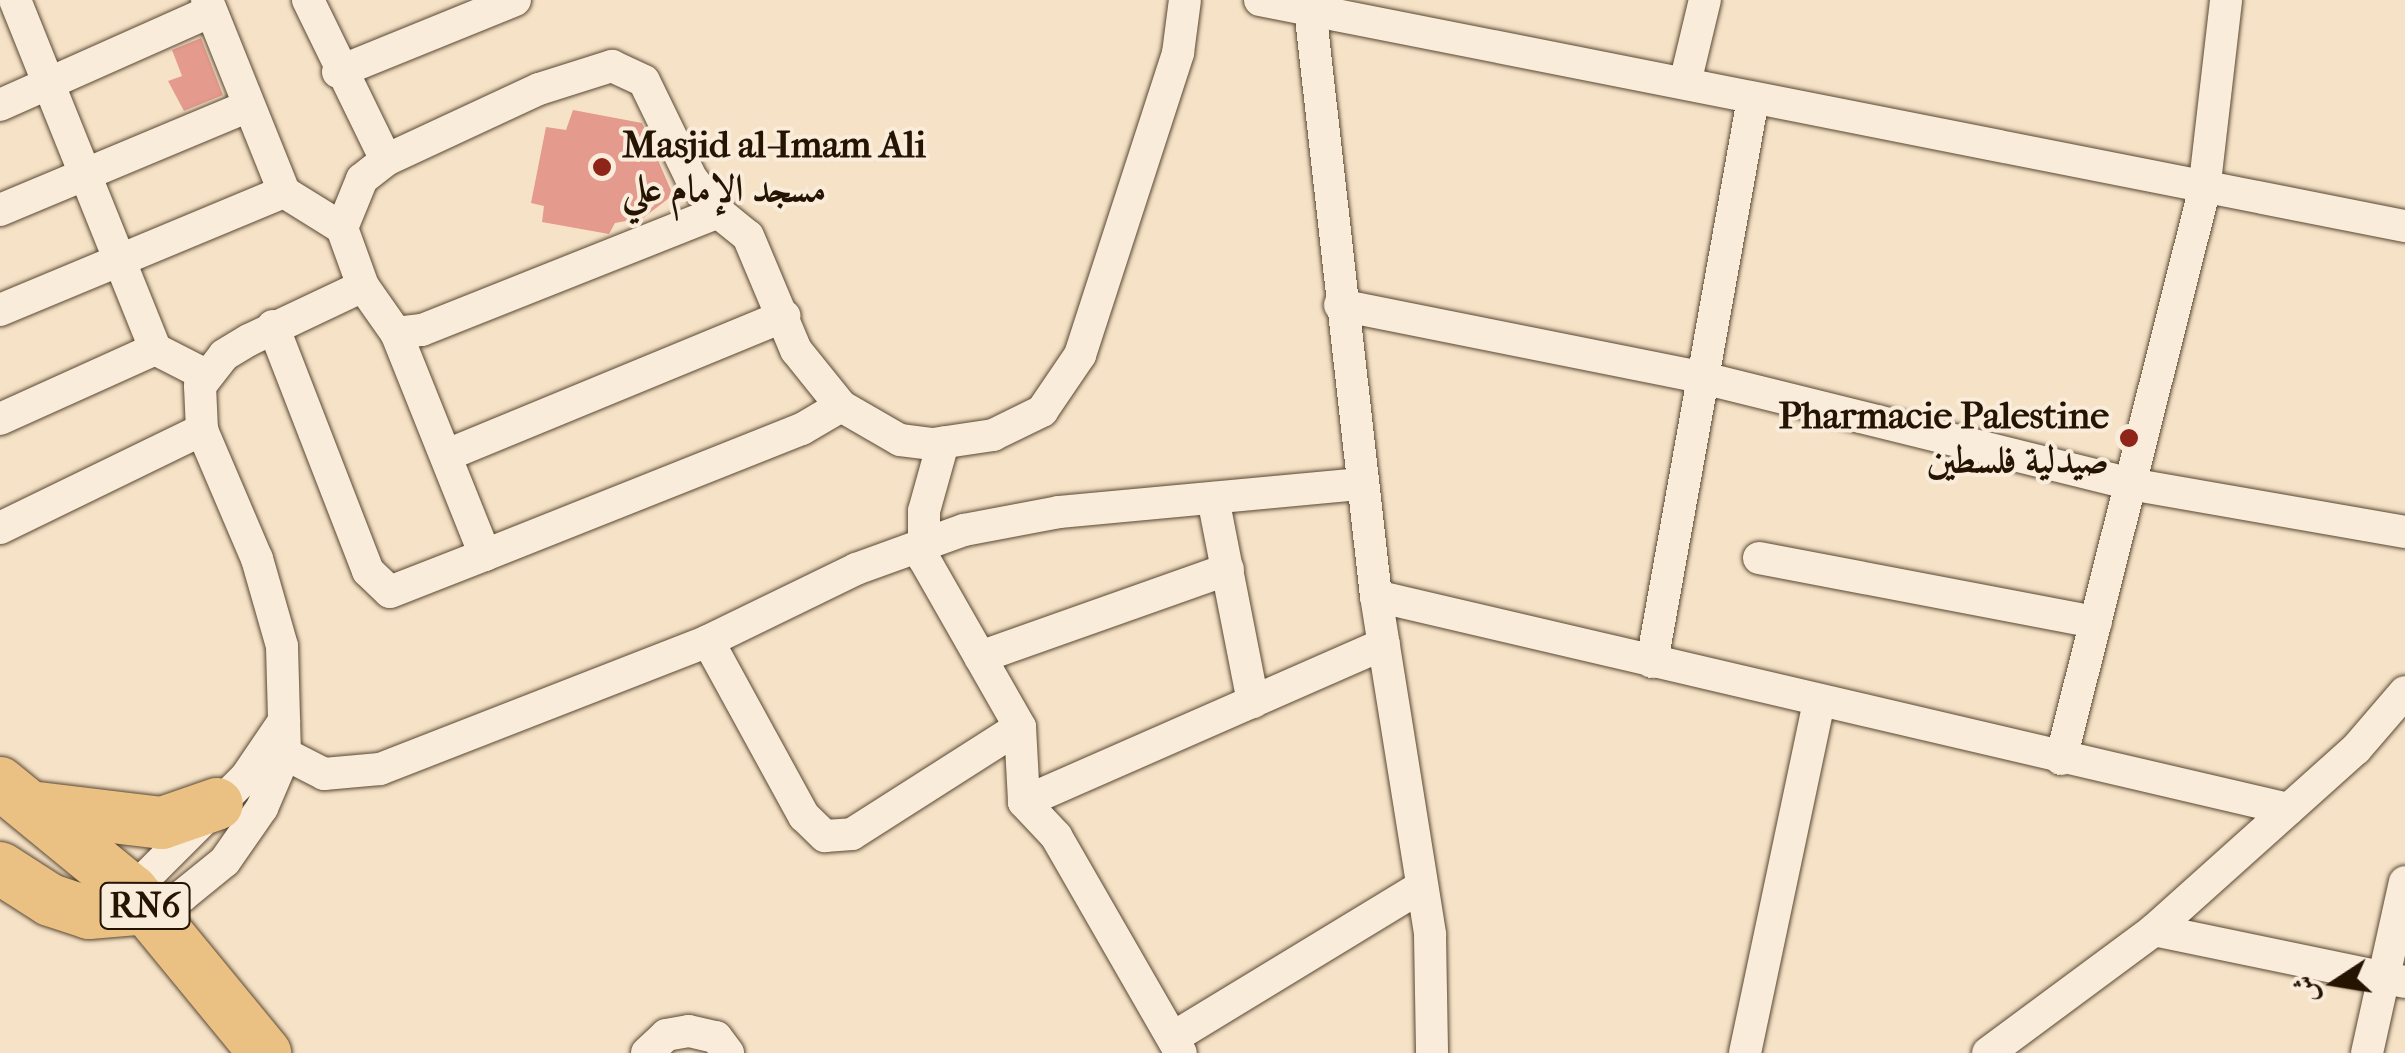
<!DOCTYPE html>
<meta charset="utf-8">
<style>
body{margin:0}
#map{position:relative;width:2405px;height:1053px;overflow:hidden;background:#f6e2c6;font-family:"IM FELL French Canon",Amiri,serif}
div>[style]{position:absolute}
.building>*{inset:0;background:#e49a8c}
.roads{filter:drop-shadow(0 0 2px #594833) drop-shadow(0 0 2px #594833)}
.street>*{height:32px;margin:-16px;padding:0 16px;transform-origin:16px;border-radius:16px;background:#f9ecda}
.primary>*{height:52px;margin:-26px;padding:0 26px;transform-origin:26px;border-radius:26px;background:#ebc183}
.dots>*{width:28px;height:28px;translate:-50% -50%;box-sizing:border-box;border:5px solid #f9ecda;border-radius:50%}
span{translate:-50% -50%;white-space:nowrap;text-align:center;line-height:1.15;-webkit-text-stroke:8px #f9ecda;paint-order:stroke}
.shield-label span{padding:2px 8px;background:#f9ecda;border:2px solid;border-radius:8px;-webkit-text-stroke-width:0}
.shield-label{font-size:35px;color:#251402;font-weight:700}
.poi-label{font-size:38px;color:#251402;font-weight:700}
.left{translate:0 -50%;text-align:left}
.right{translate:-100% -50%;text-align:right}
.north{position:absolute;left:2285px;top:933px;width:100px;height:100px;-webkit-text-stroke:8px #f9ecda;paint-order:stroke;rotate:258deg;font-size:28px;font-weight:700;line-height:40px;text-align:center;color:#251402}
.north::after{content:'';display:block;margin:auto;width:35px;height:45px;background:#251402;clip-path:polygon(50% 0,100% 100%,50% 72%,0 100%)}
</style>
<div id="map">
<div class="building">
<div style="clip-path:polygon(201px 38px,223px 95px,184px 111px,168px 81px,182px 76px,172px 50px)"></div>
<div style="clip-path:polygon(573px 110px,642px 123px,673px 195px,643px 218px,615px 223px,609px 234px,542px 222px,544px 206px,531px 203px,546px 127px,566px 130px)"></div>
</div>
<div class="roads">
<div class="street">
<div style="left:15px;top:0;width:376px;rotate:68.1deg"></div>
<div style="left:155px;top:349px;width:57px;rotate:27deg"></div>
<div style="left:207px;top:0;width:207px;rotate:68.1deg"></div>
<div style="left:284px;top:192px;width:68px;rotate:31.8deg"></div>
<div style="left:308px;top:0;width:178px;rotate:64deg"></div>
<div style="left:1260px;top:0;width:1167px;rotate:11.17deg"></div>
<div style="left:1309px;top:0;width:600px;rotate:83.59deg"></div>
<div style="left:1376px;top:596px;width:343px;rotate:80.9deg"></div>
<div style="left:1430px;top:935px;width:118px;rotate:89deg"></div>
<div style="left:338px;top:72px;width:191px;rotate:-22.1deg"></div>
<div style="left:1685px;top:83px;width:85px;rotate:-76.5deg"></div>
<div style="left:0;top:105px;width:231px;rotate:-24deg"></div>
<div style="left:0;top:210px;width:267px;rotate:-22.7deg"></div>
<div style="left:363px;top:286px;width:57px;rotate:54.9deg"></div>
<div style="left:396px;top:333px;width:26px;rotate:-7deg"></div>
<div style="left:422px;top:330px;width:319px;rotate:-21.7deg"></div>
<div style="left:718px;top:212px;width:38px;rotate:39deg"></div>
<div style="left:748px;top:236px;width:124px;rotate:67.2deg"></div>
<div style="left:796px;top:350px;width:72px;rotate:51.2deg"></div>
<div style="left:841px;top:406px;width:68px;rotate:30deg"></div>
<div style="left:900px;top:440px;width:33px;rotate:7deg"></div>
<div style="left:933px;top:444px;width:61px;rotate:-8.5deg"></div>
<div style="left:993px;top:435px;width:55px;rotate:-26.1deg"></div>
<div style="left:1042px;top:411px;width:68px;rotate:-55.8deg"></div>
<div style="left:1080px;top:355px;width:318px;rotate:-72deg"></div>
<div style="left:1178px;top:53px;width:53px;rotate:-82.5deg"></div>
<div style="left:1340px;top:305px;width:366px;rotate:11.3deg"></div>
<div style="left:1699px;top:377px;width:444px;rotate:13.9deg"></div>
<div style="left:2130px;top:484px;width:279px;rotate:9.9deg"></div>
<div style="left:0;top:310px;width:308px;rotate:-22.6deg"></div>
<div style="left:273px;top:326px;width:263px;rotate:68.8deg"></div>
<div style="left:368px;top:571px;width:30px;rotate:44deg"></div>
<div style="left:390px;top:592px;width:102px;rotate:-21.3deg"></div>
<div style="left:485px;top:555px;width:239px;rotate:-111.8deg"></div>
<div style="left:0;top:419px;width:170px;rotate:-24.3deg"></div>
<div style="left:447px;top:455px;width:365px;rotate:-22.4deg"></div>
<div style="left:1213px;top:498px;width:208px;rotate:78.9deg"></div>
<div style="left:0;top:528px;width:225px;rotate:-25.9deg"></div>
<div style="left:485px;top:555px;width:341px;rotate:-21.7deg"></div>
<div style="left:802px;top:429px;width:45px;rotate:-30.5deg"></div>
<div style="left:1759px;top:558px;width:343px;rotate:10.8deg"></div>
<div style="left:1376px;top:596px;width:937px;rotate:13.15deg"></div>
<div style="left:708px;top:641px;width:200px;rotate:61.3deg"></div>
<div style="left:804px;top:816px;width:29px;rotate:44deg"></div>
<div style="left:825px;top:836px;width:27px;rotate:-4deg"></div>
<div style="left:852px;top:834px;width:199px;rotate:-32.5deg"></div>
<div style="left:1020px;top:727px;width:193px;rotate:-119.7deg"></div>
<div style="left:924px;top:559px;width:48px;rotate:-90deg"></div>
<div style="left:924px;top:511px;width:71px;rotate:-74.4deg"></div>
<div style="left:980px;top:657px;width:263px;rotate:-19.5deg"></div>
<div style="left:1652px;top:662px;width:572px;rotate:-79.83deg"></div>
<div style="left:1020px;top:727px;width:75px;rotate:86.9deg"></div>
<div style="left:1024px;top:802px;width:47px;rotate:46.7deg"></div>
<div style="left:1056px;top:836px;width:250px;rotate:60.1deg"></div>
<div style="left:285px;top:754px;width:44px;rotate:27.1deg"></div>
<div style="left:324px;top:774px;width:56px;rotate:-5.1deg"></div>
<div style="left:380px;top:769px;width:352px;rotate:-21.3deg"></div>
<div style="left:708px;top:641px;width:165px;rotate:-25.9deg"></div>
<div style="left:856px;top:569px;width:115px;rotate:-19.9deg"></div>
<div style="left:964px;top:530px;width:97px;rotate:-10.7deg"></div>
<div style="left:1059px;top:512px;width:304px;rotate:-5.3deg"></div>
<div style="left:2061px;top:759px;width:586px;rotate:-75.87deg"></div>
<div style="left:2204px;top:191px;width:192px;rotate:-83.4deg"></div>
<div style="left:1024px;top:802px;width:393px;rotate:-23.7deg"></div>
<div style="left:132px;top:891px;width:161px;rotate:-45deg"></div>
<div style="left:246px;top:777px;width:68px;rotate:-55.8deg"></div>
<div style="left:148px;top:908px;width:36px;rotate:-19deg"></div>
<div style="left:182px;top:896px;width:55px;rotate:-39.1deg"></div>
<div style="left:225px;top:861px;width:65px;rotate:-55.1deg"></div>
<div style="left:262px;top:808px;width:59px;rotate:-66.9deg"></div>
<div style="left:285px;top:754px;width:108px;rotate:-91.6deg"></div>
<div style="left:282px;top:646px;width:91px;rotate:-106deg"></div>
<div style="left:257px;top:559px;width:140px;rotate:-113.1deg"></div>
<div style="left:202px;top:430px;width:44px;rotate:-92.6deg"></div>
<div style="left:200px;top:386px;width:39px;rotate:-52deg"></div>
<div style="left:224px;top:355px;width:29px;rotate:-31deg"></div>
<div style="left:249px;top:340px;width:126px;rotate:-25.3deg"></div>
<div style="left:363px;top:286px;width:62px;rotate:-109.9deg"></div>
<div style="left:342px;top:228px;width:53px;rotate:-67.8deg"></div>
<div style="left:362px;top:179px;width:31px;rotate:-38deg"></div>
<div style="left:386px;top:160px;width:169px;rotate:-24.9deg"></div>
<div style="left:539px;top:89px;width:77px;rotate:-17.5deg"></div>
<div style="left:612px;top:66px;width:35px;rotate:25deg"></div>
<div style="left:644px;top:81px;width:108px;rotate:64.1deg"></div>
<div style="left:691px;top:178px;width:43px;rotate:51.5deg"></div>
<div style="left:2154px;top:930px;width:256px;rotate:11.7deg"></div>
<div style="left:1174px;top:1037px;width:290px;rotate:-31.3deg"></div>
<div style="left:647px;top:1053px;width:26px;rotate:-43deg"></div>
<div style="left:666px;top:1035px;width:23px;rotate:-10deg"></div>
<div style="left:689px;top:1031px;width:28px;rotate:13deg"></div>
<div style="left:716px;top:1037px;width:20px;rotate:53deg"></div>
<div style="left:1745px;top:1053px;width:360px;rotate:-78.1deg"></div>
<div style="left:1988px;top:1053px;width:207px;rotate:-36.5deg"></div>
<div style="left:2154px;top:930px;width:271px;rotate:-41.9deg"></div>
<div style="left:2356px;top:749px;width:75px;rotate:-49.3deg"></div>
<div style="left:2367px;top:1053px;width:175px;rotate:-77.5deg"></div>
</div>
<div class="primary">
<div style="left:0;top:783px;width:171px;rotate:39.3deg"></div>
<div style="left:132px;top:891px;width:210px;rotate:50.6deg"></div>
<div style="left:38px;top:808px;width:125px;rotate:6.9deg"></div>
<div style="left:162px;top:823px;width:58px;rotate:-19.1deg"></div>
<div style="left:0;top:868px;width:59px;rotate:32.6deg"></div>
<div style="left:50px;top:900px;width:41px;rotate:18.4deg"></div>
<div style="left:89px;top:913px;width:59px;rotate:-4.8deg"></div>
</div>
</div>
<div class="dots">
<div style="left:602px;top:167px;background:#8f2418"></div>
<div style="left:2129px;top:438px;background:#8f2418"></div>
</div>
<div class="shield-label">
<span style="left:145px;top:906px">RN6</span>
</div>
<div class="poi-label">
<span class="left" style="left:622px;top:167px">Masjid al-Imam Ali<br>مسجد الإمام علي</span>
<span class="right" style="left:2109px;top:438px">Pharmacie Palestine<br>صيدلية فلسطين</span>
</div>
<div class="north">ش</div>
</div>
